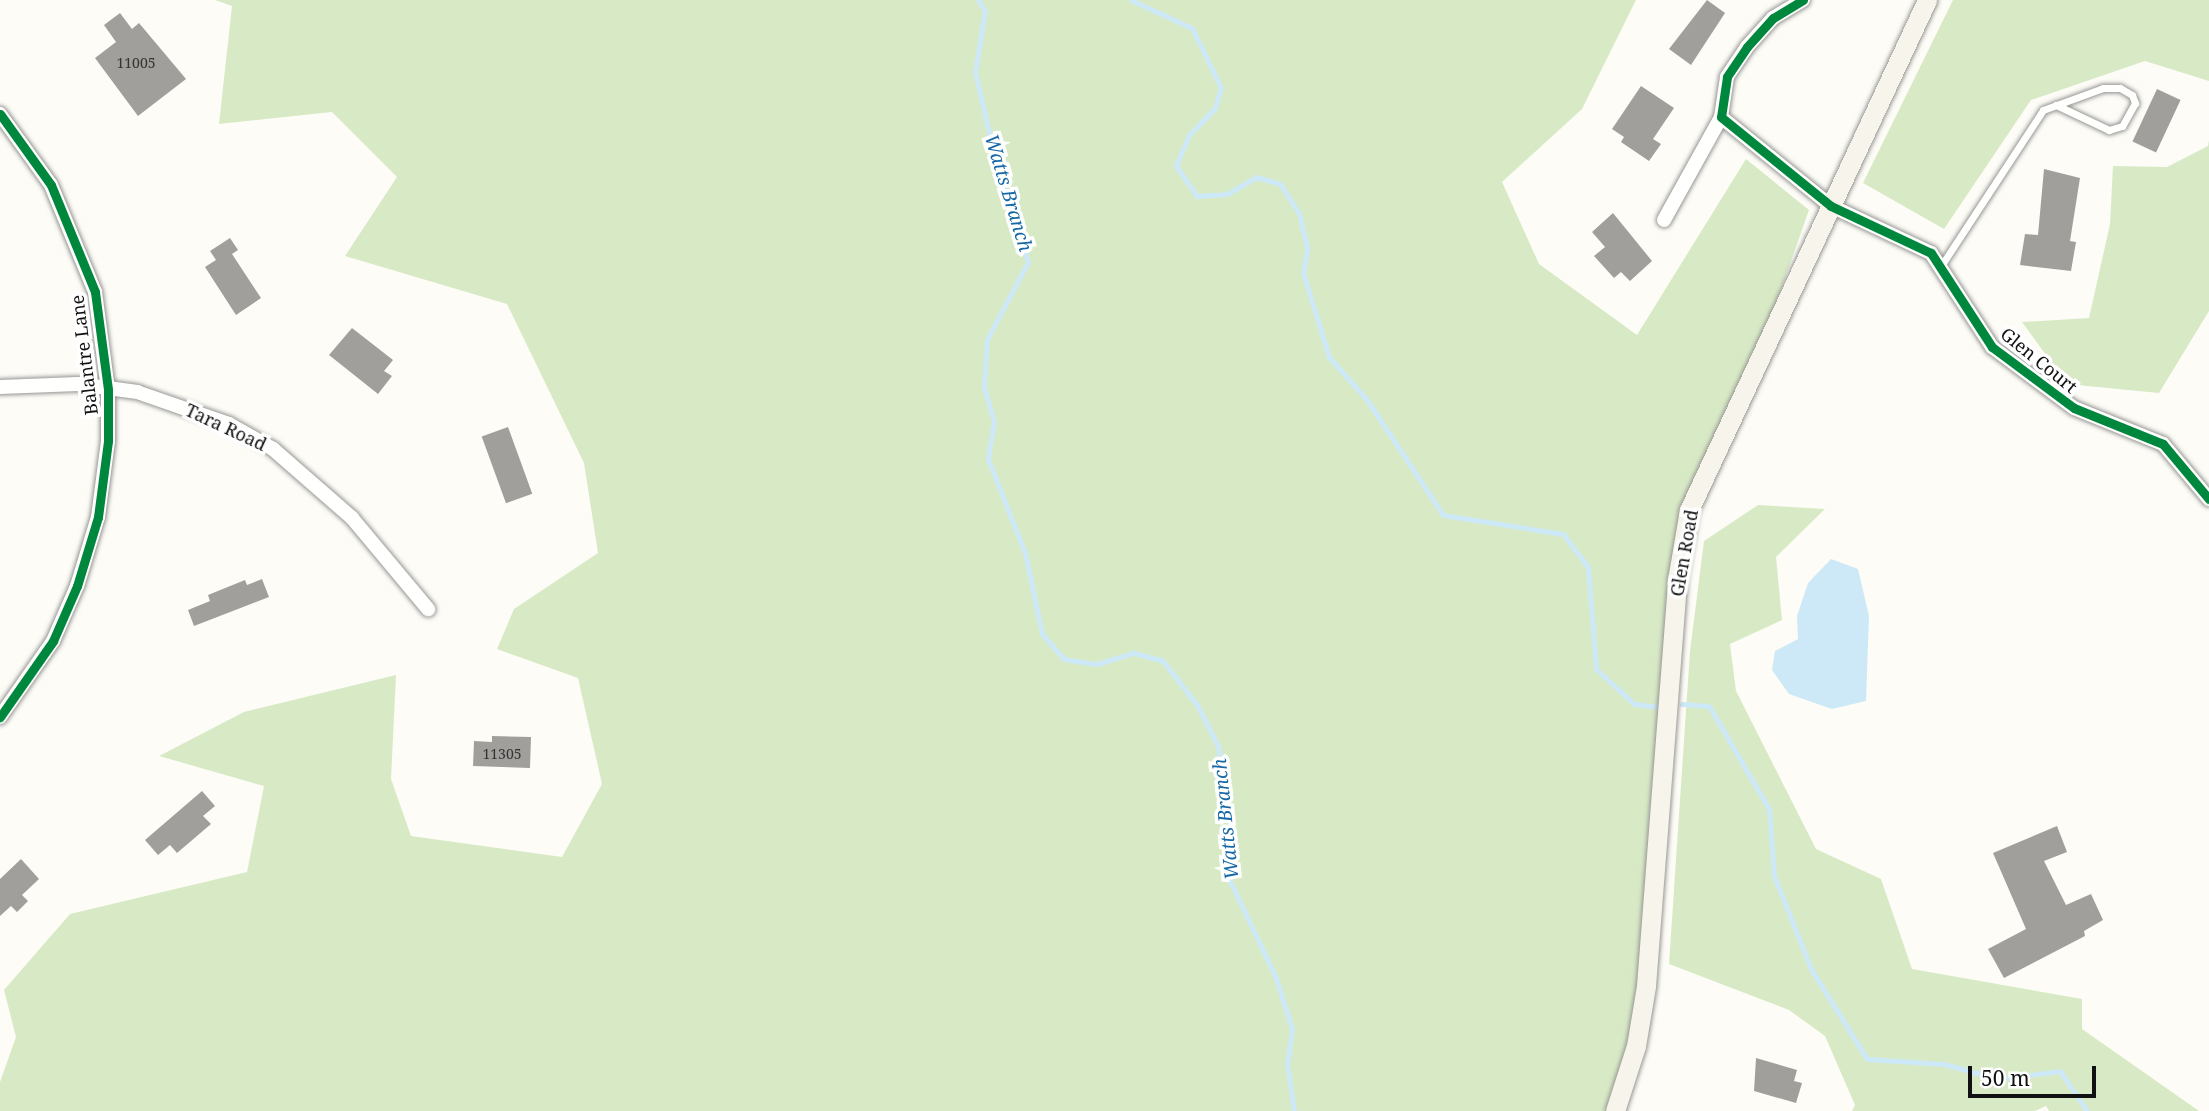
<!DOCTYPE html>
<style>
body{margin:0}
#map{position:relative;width:2209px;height:1111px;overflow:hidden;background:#fdfcf7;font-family:"Noto Serif",serif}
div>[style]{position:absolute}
.forest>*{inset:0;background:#d8eac5}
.water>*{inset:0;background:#cde8f7}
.stream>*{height:5px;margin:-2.5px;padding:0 2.5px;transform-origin:2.5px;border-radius:2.5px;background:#cde8f7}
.building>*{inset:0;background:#a19f9c;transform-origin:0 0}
.roads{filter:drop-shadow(0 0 2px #979795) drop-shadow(0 0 2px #979795)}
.service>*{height:7px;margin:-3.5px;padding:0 3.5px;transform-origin:3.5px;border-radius:3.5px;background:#fffffe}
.minor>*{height:14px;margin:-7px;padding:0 7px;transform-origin:7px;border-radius:7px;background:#fffffe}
.secondary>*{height:19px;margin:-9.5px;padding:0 9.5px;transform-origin:9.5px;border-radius:9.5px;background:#f6f4eb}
.cycleway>*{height:9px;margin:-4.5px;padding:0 4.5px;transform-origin:4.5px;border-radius:4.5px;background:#00873e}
span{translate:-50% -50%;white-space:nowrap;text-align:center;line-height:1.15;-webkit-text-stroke:7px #fff;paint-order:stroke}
.number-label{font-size:14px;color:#353434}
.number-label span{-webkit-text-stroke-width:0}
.street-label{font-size:18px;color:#111}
.water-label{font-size:19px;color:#1768a6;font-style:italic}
.scale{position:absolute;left:1968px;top:1066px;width:128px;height:32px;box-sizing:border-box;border:4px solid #111;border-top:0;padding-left:9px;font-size:21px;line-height:24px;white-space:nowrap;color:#111;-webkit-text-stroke:5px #fff;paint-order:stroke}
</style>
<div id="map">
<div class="forest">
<div style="clip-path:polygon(215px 0,1636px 0,1582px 109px,1502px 182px,1539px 264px,1637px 335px,1746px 159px,1809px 210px,1746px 389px,1689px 510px,1646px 986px,1615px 1111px,0 1111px,0 1082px,16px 1037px,4px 990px,70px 914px,247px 872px,264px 786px,159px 756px,244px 712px,396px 675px,391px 779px,411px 836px,562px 857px,602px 784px,578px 678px,497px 649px,514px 609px,598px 553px,584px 463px,507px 304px,345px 256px,397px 177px,332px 112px,219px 124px,232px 6px)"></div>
<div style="clip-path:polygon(1953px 0,2209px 0,2209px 81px,2145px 61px,2031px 100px,1944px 229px,1863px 183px)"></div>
<div style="clip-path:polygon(2209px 140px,2209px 311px,2159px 393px,2067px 384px,2022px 322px,2089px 318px,2110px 224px,2113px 166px,2167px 167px,2208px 146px)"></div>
<div style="clip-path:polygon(1758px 505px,1825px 509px,1776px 557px,1782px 620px,1730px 644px,1736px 691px,1816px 849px,1881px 879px,1912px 969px,2082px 999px,2082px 1029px,2199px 1111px,2049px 1111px,2046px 1106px,2035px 1111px,1852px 1111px,1855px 1105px,1825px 1036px,1789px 1010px,1669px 964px,1690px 651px,1704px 541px)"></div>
</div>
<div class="water">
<div style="clip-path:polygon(1831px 559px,1858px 569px,1869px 616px,1866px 701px,1832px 709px,1789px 694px,1772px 670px,1775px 651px,1798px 639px,1797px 616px,1808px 583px)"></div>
</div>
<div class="stream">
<div style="left:978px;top:0;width:13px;rotate:58deg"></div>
<div style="left:985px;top:11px;width:62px;rotate:99.3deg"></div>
<div style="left:975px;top:72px;width:103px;rotate:77deg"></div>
<div style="left:998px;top:172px;width:95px;rotate:71.6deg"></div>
<div style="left:1028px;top:262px;width:87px;rotate:118deg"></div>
<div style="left:987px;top:339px;width:48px;rotate:93.6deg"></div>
<div style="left:984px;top:387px;width:35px;rotate:74deg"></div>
<div style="left:994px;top:421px;width:38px;rotate:99deg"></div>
<div style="left:988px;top:459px;width:101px;rotate:68.5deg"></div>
<div style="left:1025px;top:553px;width:83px;rotate:78.1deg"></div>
<div style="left:1042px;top:634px;width:33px;rotate:49deg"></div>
<div style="left:1064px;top:659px;width:33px;rotate:9deg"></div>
<div style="left:1097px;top:664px;width:39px;rotate:-17deg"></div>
<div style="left:1134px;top:653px;width:30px;rotate:15deg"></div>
<div style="left:1163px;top:661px;width:56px;rotate:52.3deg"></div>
<div style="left:1197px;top:705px;width:46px;rotate:62.9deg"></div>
<div style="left:1218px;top:746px;width:88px;rotate:81.5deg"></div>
<div style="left:1231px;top:833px;width:48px;rotate:91.2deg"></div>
<div style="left:1230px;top:881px;width:107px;rotate:64.6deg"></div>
<div style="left:1276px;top:978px;width:53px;rotate:72.6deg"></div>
<div style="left:1292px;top:1029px;width:35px;rotate:98deg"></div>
<div style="left:1287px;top:1064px;width:48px;rotate:81.5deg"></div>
<div style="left:1131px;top:0;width:67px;rotate:24.7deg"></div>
<div style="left:1192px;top:28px;width:67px;rotate:64.2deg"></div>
<div style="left:1221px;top:88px;width:21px;rotate:107deg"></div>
<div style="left:1215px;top:108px;width:37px;rotate:134deg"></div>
<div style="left:1189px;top:135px;width:34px;rotate:113deg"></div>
<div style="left:1176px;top:166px;width:37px;rotate:55deg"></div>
<div style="left:1197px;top:196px;width:30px;rotate:-4deg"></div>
<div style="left:1227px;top:194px;width:34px;rotate:-30deg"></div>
<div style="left:1256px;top:177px;width:25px;rotate:16deg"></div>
<div style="left:1280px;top:184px;width:35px;rotate:57deg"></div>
<div style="left:1299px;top:213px;width:37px;rotate:77deg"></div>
<div style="left:1307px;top:249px;width:24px;rotate:99deg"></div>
<div style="left:1303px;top:273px;width:88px;rotate:72.8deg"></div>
<div style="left:1329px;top:357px;width:57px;rotate:48.5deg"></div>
<div style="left:1367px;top:400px;width:138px;rotate:56.5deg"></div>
<div style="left:1443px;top:515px;width:121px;rotate:9deg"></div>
<div style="left:1563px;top:534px;width:41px;rotate:52.9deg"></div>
<div style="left:1588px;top:567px;width:102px;rotate:85.5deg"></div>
<div style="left:1596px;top:669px;width:52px;rotate:42.6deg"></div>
<div style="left:1634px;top:704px;width:23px;rotate:7deg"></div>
<div style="left:1682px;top:704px;width:27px;rotate:4deg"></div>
<div style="left:1709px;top:706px;width:119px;rotate:59.8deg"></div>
<div style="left:1769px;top:809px;width:67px;rotate:85.7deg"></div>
<div style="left:1774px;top:876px;width:100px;rotate:68.3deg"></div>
<div style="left:1811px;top:969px;width:106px;rotate:58.1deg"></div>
<div style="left:1867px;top:1059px;width:77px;rotate:3.7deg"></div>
<div style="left:1944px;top:1064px;width:57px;rotate:15.3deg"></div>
<div style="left:1999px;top:1079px;width:62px;rotate:-7.5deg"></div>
<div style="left:2060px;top:1071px;width:48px;rotate:56deg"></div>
</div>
<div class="building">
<div style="clip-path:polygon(1707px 0,1725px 13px,1691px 65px,1669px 49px)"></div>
<div style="clip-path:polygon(120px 13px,132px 29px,139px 23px,186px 79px,138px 116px,95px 58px,116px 42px,104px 25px)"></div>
<div style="clip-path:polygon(1641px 86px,1674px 108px,1653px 139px,1661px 144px,1649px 161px,1621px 142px,1624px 137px,1612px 129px)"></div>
<div style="left:2157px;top:89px;width:26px;height:58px;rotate:25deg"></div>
<div style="clip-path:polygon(2044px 169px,2080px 178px,2070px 241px,2076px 242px,2071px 271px,2020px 265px,2025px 234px,2038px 235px)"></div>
<div style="clip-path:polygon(1613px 213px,1652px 261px,1630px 281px,1621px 272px,1614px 278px,1594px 256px,1605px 247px,1592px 232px)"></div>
<div style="clip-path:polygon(230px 238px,238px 250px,232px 254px,261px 298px,236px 315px,205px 267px,216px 260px,210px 251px)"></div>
<div style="clip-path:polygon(352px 328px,393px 360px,384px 371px,392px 376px,378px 394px,329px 355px)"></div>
<div style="left:508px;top:427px;width:71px;height:28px;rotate:70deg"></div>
<div style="clip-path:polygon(262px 579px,269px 597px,194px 626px,188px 610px,210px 601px,208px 595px,245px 580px,247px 585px)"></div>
<div style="clip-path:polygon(492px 736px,531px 737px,530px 768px,473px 766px,474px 741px,492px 742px)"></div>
<div style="clip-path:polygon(202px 791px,215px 806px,203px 816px,211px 824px,177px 853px,170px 845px,158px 855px,145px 840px)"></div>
<div style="clip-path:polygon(2057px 826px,2067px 852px,2044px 861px,2066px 905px,2091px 894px,2103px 920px,2084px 931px,2085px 936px,2004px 978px,1988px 949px,2026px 929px,1993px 853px)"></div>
<div style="clip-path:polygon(21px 859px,39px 879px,22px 895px,28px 901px,17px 912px,11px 906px,0 916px,0 879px)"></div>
<div style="clip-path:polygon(1756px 1058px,1797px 1070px,1794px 1081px,1802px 1083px,1796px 1103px,1754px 1091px)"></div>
</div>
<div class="roads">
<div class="service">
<div style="left:1941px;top:266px;width:186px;rotate:-56.8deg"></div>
<div style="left:2043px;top:110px;width:64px;rotate:-20.1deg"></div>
<div style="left:2103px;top:88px;width:17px"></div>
<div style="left:2120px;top:88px;width:14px;rotate:30deg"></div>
<div style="left:2132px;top:95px;width:9px;rotate:69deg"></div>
<div style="left:2135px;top:103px;width:26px;rotate:119deg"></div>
<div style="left:2122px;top:126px;width:14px;rotate:163deg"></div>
<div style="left:2109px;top:130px;width:59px;rotate:-154.7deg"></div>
</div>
<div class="minor">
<div style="left:1803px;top:0;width:35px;rotate:149deg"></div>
<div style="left:1773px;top:18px;width:39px;rotate:132deg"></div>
<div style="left:1747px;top:47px;width:36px;rotate:124deg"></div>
<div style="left:1727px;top:77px;width:40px;rotate:98.5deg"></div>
<div style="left:1721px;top:117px;width:141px;rotate:39deg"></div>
<div style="left:1831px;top:206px;width:110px;rotate:25.2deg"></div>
<div style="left:1931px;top:253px;width:112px;rotate:57deg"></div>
<div style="left:1992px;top:347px;width:102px;rotate:36.6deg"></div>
<div style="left:2074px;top:408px;width:96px;rotate:22deg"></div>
<div style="left:2163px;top:444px;width:72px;rotate:50.1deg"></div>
<div style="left:0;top:114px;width:87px;rotate:54.3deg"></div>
<div style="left:51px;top:185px;width:116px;rotate:67.6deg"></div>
<div style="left:95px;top:292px;width:99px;rotate:82.4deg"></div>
<div style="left:108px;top:390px;width:51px;rotate:90deg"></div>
<div style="left:108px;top:441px;width:77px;rotate:97.5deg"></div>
<div style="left:98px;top:517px;width:72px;rotate:106.9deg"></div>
<div style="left:77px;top:586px;width:60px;rotate:113.6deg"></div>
<div style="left:53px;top:641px;width:93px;rotate:124.9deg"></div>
<div style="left:1664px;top:220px;width:118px;rotate:-61deg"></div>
<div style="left:0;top:387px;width:78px;rotate:-2.2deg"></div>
<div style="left:78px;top:384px;width:60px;rotate:7.7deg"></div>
<div style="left:137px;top:392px;width:97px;rotate:19.2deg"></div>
<div style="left:229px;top:424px;width:51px;rotate:29.6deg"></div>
<div style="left:273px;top:449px;width:105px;rotate:41.1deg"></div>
<div style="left:352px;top:518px;width:119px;rotate:50.1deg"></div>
</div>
<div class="secondary">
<div style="left:1615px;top:1111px;width:68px;rotate:-72.1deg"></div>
<div style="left:1636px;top:1046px;width:61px;rotate:-80.5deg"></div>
<div style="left:1646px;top:986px;width:407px;rotate:-85.6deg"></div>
<div style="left:1677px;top:580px;width:71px;rotate:-80.3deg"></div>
<div style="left:1689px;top:510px;width:563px;rotate:-64.98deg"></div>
</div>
</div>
<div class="cycleway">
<div style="left:1803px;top:0;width:35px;rotate:149deg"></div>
<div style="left:1773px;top:18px;width:39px;rotate:132deg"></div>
<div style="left:1747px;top:47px;width:36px;rotate:124deg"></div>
<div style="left:1727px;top:77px;width:40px;rotate:98.5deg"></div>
<div style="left:1721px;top:117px;width:141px;rotate:39deg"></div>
<div style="left:1831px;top:206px;width:110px;rotate:25.2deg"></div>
<div style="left:1931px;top:253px;width:112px;rotate:57deg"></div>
<div style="left:1992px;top:347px;width:102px;rotate:36.6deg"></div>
<div style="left:2074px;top:408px;width:96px;rotate:22deg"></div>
<div style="left:2163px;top:444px;width:72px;rotate:50.1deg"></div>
<div style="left:0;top:114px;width:87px;rotate:54.3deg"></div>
<div style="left:51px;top:185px;width:116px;rotate:67.6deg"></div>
<div style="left:95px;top:292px;width:99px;rotate:82.4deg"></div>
<div style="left:108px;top:390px;width:51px;rotate:90deg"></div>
<div style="left:108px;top:441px;width:77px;rotate:97.5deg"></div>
<div style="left:98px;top:517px;width:72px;rotate:106.9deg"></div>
<div style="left:77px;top:586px;width:60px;rotate:113.6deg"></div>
<div style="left:53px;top:641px;width:93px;rotate:124.9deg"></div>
</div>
<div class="number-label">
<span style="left:136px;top:63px">11005</span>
<span style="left:502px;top:754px">11305</span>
</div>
<div class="street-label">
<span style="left:84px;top:355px;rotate:-97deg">Balantre Lane</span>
<span style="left:2039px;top:360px;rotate:39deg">Glen Court</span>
<span style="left:226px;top:427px;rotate:25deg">Tara Road</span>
<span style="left:1684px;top:553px;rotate:-80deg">Glen Road</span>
</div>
<div class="water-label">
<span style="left:1008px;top:193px;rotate:73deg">Watts Branch</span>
<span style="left:1226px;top:819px;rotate:-96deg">Watts Branch</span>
</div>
<div class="scale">50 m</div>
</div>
